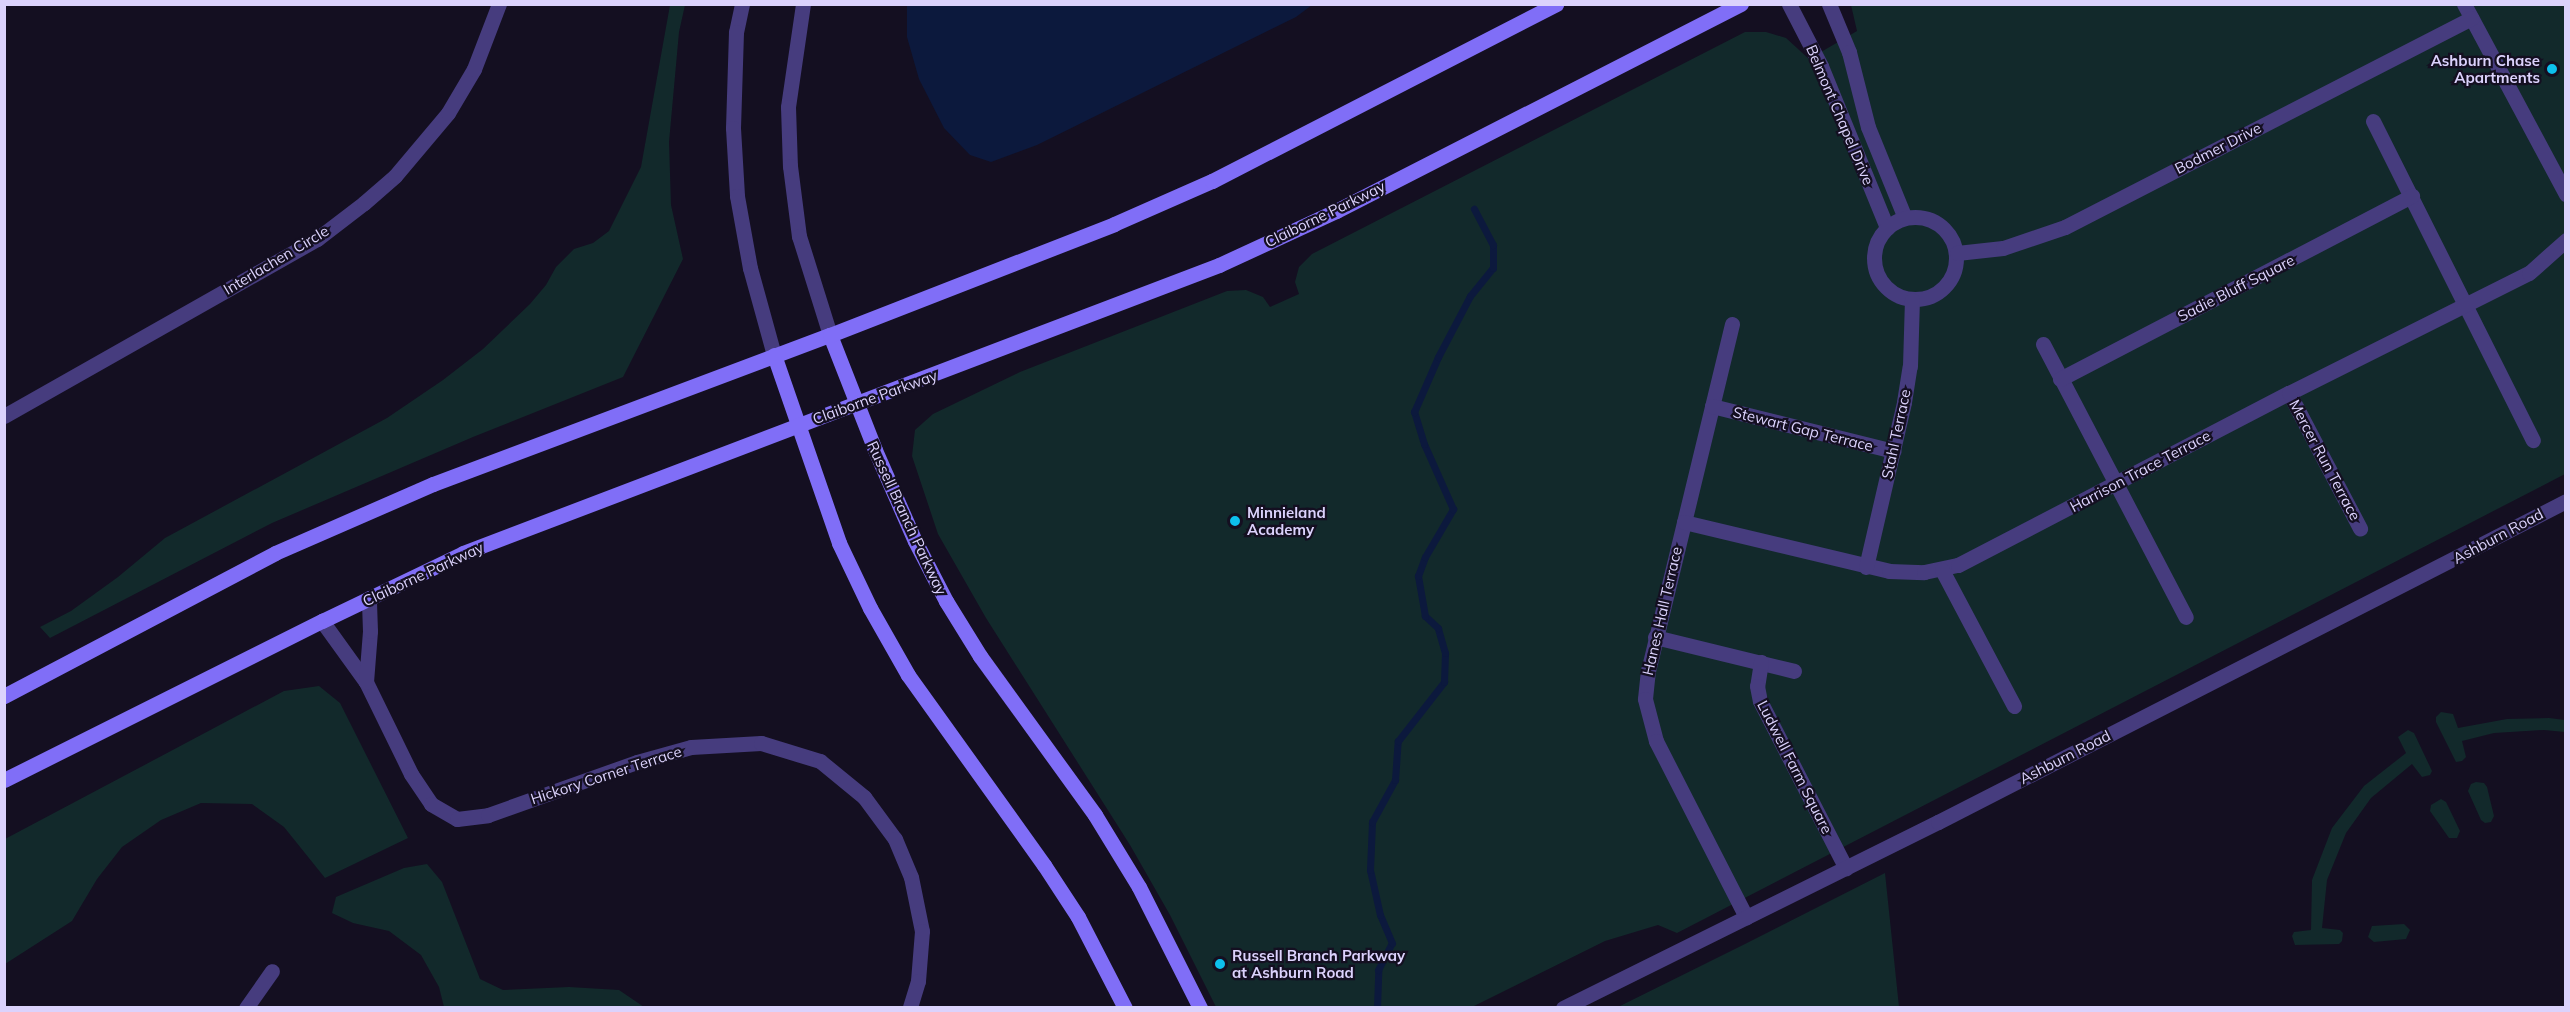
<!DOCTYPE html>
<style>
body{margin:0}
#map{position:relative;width:2570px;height:1012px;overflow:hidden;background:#140f21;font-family:Mulish,sans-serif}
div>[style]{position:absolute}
.green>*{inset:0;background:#12292b}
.water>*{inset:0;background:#0c193d}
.stream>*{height:7px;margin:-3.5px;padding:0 3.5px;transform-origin:3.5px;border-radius:3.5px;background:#0c193d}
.minor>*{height:15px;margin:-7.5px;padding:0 7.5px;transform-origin:7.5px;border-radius:7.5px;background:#463c7e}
.minor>.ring{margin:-7.5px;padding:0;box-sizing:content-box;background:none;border:15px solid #463c7e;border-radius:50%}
.secondary>*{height:15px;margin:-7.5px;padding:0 7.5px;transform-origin:7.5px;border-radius:7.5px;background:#806ef7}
.dots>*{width:16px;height:16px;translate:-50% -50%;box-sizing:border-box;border:3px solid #140f21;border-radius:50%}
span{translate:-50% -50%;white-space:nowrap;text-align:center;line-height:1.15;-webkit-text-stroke:4.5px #140f21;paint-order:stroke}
.poi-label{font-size:15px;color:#dbd2fc;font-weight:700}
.right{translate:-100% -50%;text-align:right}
.left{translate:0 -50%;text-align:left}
.street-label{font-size:15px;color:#dbd2fc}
.frame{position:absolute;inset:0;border:6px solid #dbd2fc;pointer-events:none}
</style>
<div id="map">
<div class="green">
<div style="clip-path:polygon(670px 5px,685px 5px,679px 32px,669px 142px,671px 205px,683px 259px,623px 377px,473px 437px,272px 523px,50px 638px,40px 627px,71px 611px,118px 577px,165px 538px,387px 418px,443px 380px,483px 349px,530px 304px,546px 285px,556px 267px,574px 249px,593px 243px,609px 231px,641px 167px)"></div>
<div style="clip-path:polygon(1851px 5px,2565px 5px,2565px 474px,1677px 933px,1658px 925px,1605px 941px,1472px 1007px,1216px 1007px,1170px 915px,1130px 845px,986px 618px,938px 534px,912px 456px,915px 430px,933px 414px,1020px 372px,1227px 291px,1246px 290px,1263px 297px,1270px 307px,1299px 294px,1295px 282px,1299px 267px,1312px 254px,1745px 32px,1766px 32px,1786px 38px,1809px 59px,1857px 31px)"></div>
<div style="clip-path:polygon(319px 686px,340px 703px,408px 838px,325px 878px,284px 827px,252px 804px,201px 803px,161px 820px,122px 847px,97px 879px,72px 921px,5px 964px,5px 839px,284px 691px)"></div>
<div style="clip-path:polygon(2441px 712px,2453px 714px,2458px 728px,2507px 719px,2549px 718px,2565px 720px,2565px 732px,2544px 730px,2494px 733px,2462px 741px,2466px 757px,2462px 761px,2456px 762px,2436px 722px,2436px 717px)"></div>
<div style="clip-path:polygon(2408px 730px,2414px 733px,2432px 771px,2430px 775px,2422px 777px,2412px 764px,2371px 798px,2346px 833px,2327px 880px,2322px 928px,2340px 930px,2343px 933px,2342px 941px,2339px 944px,2295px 945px,2292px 936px,2294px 932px,2311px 930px,2312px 880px,2332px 828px,2364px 786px,2406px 753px,2398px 737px)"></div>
<div style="clip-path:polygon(2476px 782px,2484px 783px,2487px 787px,2494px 816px,2491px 822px,2485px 823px,2481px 820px,2468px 791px,2471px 784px)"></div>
<div style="clip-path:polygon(2441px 799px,2446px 802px,2460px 831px,2457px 838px,2449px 838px,2430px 811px,2431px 805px)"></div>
<div style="clip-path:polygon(427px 864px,442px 882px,480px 979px,503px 990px,569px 987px,619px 990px,644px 1007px,444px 1007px,439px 987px,421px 955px,389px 931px,353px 923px,332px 913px,336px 897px,404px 868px)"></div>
<div style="clip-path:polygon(1885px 873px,1899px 1007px,1618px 1007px,1745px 944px)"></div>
<div style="clip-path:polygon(2404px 924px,2410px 930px,2406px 939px,2374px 942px,2368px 937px,2372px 926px)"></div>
</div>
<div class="water">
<div style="clip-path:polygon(907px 5px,907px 4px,1312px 5px,1296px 17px,1037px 145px,991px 162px,970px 155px,944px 128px,919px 79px,907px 37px)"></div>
</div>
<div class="stream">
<div style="left:1377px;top:1008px;width:38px;rotate:-88deg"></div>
<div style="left:1378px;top:970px;width:30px;rotate:-63deg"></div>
<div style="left:1392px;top:943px;width:30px;rotate:-113deg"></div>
<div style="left:1380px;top:915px;width:46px;rotate:-102.5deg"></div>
<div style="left:1370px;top:870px;width:48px;rotate:-87.6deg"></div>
<div style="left:1372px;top:822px;width:48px;rotate:-61.3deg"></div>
<div style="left:1395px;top:780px;width:39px;rotate:-86deg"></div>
<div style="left:1398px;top:741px;width:75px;rotate:-52.1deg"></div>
<div style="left:1444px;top:682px;width:29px;rotate:-88deg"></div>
<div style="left:1445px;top:653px;width:26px;rotate:-106deg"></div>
<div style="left:1438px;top:628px;width:18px;rotate:-137deg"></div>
<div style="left:1425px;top:616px;width:41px;rotate:-99.9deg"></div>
<div style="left:1418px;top:576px;width:20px;rotate:-70deg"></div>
<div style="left:1425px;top:557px;width:56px;rotate:-59.7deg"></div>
<div style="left:1453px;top:509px;width:71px;rotate:-114deg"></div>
<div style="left:1424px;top:444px;width:34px;rotate:-107deg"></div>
<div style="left:1414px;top:412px;width:60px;rotate:-66.4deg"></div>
<div style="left:1438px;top:357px;width:69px;rotate:-62.3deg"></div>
<div style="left:1470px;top:296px;width:36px;rotate:-51deg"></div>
<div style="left:1493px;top:268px;width:23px;rotate:-90deg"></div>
<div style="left:1493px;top:245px;width:41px;rotate:-117.8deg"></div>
</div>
<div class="minor">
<div style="left:742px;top:4px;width:29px;rotate:102deg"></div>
<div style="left:736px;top:32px;width:96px;rotate:91.8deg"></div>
<div style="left:733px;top:128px;width:68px;rotate:86.6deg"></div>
<div style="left:737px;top:196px;width:73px;rotate:79.8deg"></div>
<div style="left:750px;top:268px;width:90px;rotate:74.6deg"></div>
<div style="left:803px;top:4px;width:104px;rotate:98.3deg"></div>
<div style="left:788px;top:107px;width:59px;rotate:88.1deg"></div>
<div style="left:790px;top:166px;width:71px;rotate:82.7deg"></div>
<div style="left:799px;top:236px;width:104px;rotate:72.6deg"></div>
<div style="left:1789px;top:4px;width:70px;rotate:62.7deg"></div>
<div style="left:1821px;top:66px;width:175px;rotate:67.8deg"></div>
<div style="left:1829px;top:4px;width:52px;rotate:67.4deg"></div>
<div style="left:1849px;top:52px;width:77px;rotate:75.8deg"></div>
<div style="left:1868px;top:127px;width:98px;rotate:67.9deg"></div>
<div style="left:2464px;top:4px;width:216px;rotate:61.8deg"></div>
<div style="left:2373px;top:121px;width:357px;rotate:63.4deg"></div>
<div class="ring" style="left:1874px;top:217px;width:67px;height:67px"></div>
<div style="left:1957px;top:253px;width:46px;rotate:-6.2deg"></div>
<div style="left:2003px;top:248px;width:65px;rotate:-18.7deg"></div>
<div style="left:2065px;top:227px;width:457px;rotate:-27.2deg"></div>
<div style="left:1732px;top:324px;width:356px;rotate:103.6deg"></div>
<div style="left:1648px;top:670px;width:29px;rotate:96deg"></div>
<div style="left:1645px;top:699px;width:43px;rotate:75.3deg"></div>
<div style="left:1656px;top:741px;width:198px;rotate:62.9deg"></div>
<div style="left:2043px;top:344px;width:308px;rotate:62.4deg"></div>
<div style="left:2060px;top:379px;width:397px;rotate:-27.5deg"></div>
<div style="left:2289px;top:393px;width:153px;rotate:62.3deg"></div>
<div style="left:1712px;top:406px;width:187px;rotate:13.9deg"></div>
<div style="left:4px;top:416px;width:360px;rotate:-29.5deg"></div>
<div style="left:317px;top:239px;width:59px;rotate:-37.5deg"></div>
<div style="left:364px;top:203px;width:41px;rotate:-41.1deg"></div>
<div style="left:395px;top:176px;width:82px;rotate:-49.9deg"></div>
<div style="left:448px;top:113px;width:51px;rotate:-59.4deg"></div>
<div style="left:474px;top:69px;width:70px;rotate:-69deg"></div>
<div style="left:1684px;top:522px;width:211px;rotate:13.4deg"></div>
<div style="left:1889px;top:571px;width:35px;rotate:2deg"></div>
<div style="left:1924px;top:572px;width:35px;rotate:-12deg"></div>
<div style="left:1958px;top:565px;width:373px;rotate:-27.5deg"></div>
<div style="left:2289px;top:393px;width:268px;rotate:-26.6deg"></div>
<div style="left:2529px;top:273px;width:50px;rotate:-41.7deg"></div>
<div style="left:1866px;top:567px;width:169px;rotate:-77deg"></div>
<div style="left:1904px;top:402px;width:36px;rotate:-81deg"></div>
<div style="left:1910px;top:366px;width:66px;rotate:-88.3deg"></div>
<div style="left:1942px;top:570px;width:154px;rotate:62.1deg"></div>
<div style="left:322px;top:621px;width:75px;rotate:54.2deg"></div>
<div style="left:366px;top:682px;width:102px;rotate:63.9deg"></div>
<div style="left:411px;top:774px;width:36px;rotate:56deg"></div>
<div style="left:431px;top:804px;width:30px;rotate:30deg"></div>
<div style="left:457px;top:819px;width:31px;rotate:-7deg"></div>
<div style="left:488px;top:815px;width:158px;rotate:-19.6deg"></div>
<div style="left:637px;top:762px;width:56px;rotate:-15.5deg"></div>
<div style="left:691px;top:747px;width:70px;rotate:-3.3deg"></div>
<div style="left:761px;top:743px;width:62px;rotate:17deg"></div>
<div style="left:820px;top:761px;width:57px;rotate:39.3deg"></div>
<div style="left:864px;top:797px;width:52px;rotate:53.6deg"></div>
<div style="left:895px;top:839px;width:41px;rotate:67.2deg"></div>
<div style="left:911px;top:877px;width:55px;rotate:78.5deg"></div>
<div style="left:922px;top:931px;width:50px;rotate:94.6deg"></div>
<div style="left:918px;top:981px;width:28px;rotate:107deg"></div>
<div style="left:1655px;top:637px;width:143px;rotate:13.7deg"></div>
<div style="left:1761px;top:662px;width:24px;rotate:99deg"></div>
<div style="left:1757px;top:686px;width:15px;rotate:79deg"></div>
<div style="left:1760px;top:701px;width:188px;rotate:62.8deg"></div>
<div style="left:366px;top:682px;width:51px;rotate:-85.5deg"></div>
<div style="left:370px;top:631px;width:33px;rotate:-92deg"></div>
<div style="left:246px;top:1008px;width:45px;rotate:-54.9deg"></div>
<div style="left:1563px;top:1008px;width:419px;rotate:-26.4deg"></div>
<div style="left:1938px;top:822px;width:705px;rotate:-27.07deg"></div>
</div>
<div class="secondary">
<div style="left:830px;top:335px;width:123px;rotate:68.6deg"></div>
<div style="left:875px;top:450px;width:99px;rotate:66.3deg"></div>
<div style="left:915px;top:541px;width:68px;rotate:62.7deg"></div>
<div style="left:946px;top:601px;width:65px;rotate:58.3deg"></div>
<div style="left:980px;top:656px;width:196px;rotate:54.1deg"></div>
<div style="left:1095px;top:815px;width:84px;rotate:58.6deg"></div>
<div style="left:1139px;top:887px;width:136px;rotate:63.2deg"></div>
<div style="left:774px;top:355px;width:199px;rotate:70.9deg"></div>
<div style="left:839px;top:543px;width:72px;rotate:64.5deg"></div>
<div style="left:870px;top:608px;width:77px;rotate:60.4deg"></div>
<div style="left:908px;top:675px;width:234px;rotate:54.4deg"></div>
<div style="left:1044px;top:865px;width:62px;rotate:56.8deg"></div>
<div style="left:1078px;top:917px;width:102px;rotate:62.7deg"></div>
<div style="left:4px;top:696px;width:306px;rotate:-27.8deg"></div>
<div style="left:275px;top:553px;width:172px;rotate:-23.6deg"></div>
<div style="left:433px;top:484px;width:424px;rotate:-20.6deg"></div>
<div style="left:830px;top:335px;width:305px;rotate:-21.3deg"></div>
<div style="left:1114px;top:224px;width:107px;rotate:-23.7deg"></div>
<div style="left:1212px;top:181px;width:387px;rotate:-27.2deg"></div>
<div style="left:4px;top:780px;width:356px;rotate:-26.6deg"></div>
<div style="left:322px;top:621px;width:157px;rotate:-25.7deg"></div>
<div style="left:463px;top:553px;width:809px;rotate:-20.85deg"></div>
<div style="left:1219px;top:265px;width:129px;rotate:-24.8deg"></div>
<div style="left:1336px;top:211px;width:455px;rotate:-27.1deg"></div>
</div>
<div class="dots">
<div style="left:2552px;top:69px;background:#0dc0ed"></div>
<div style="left:1235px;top:521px;background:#0dc0ed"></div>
<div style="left:1220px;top:964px;background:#0dc0ed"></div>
</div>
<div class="poi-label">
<span class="right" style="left:2540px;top:69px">Ashburn Chase<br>Apartments</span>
<span class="left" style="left:1247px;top:521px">Minnieland<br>Academy</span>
<span class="left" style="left:1232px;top:964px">Russell Branch Parkway<br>at Ashburn Road</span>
</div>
<div class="street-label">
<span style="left:1840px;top:115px;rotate:67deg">Belmont Chapel Drive</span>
<span style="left:2218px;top:148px;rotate:-27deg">Bodmer Drive</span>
<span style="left:1325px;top:214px;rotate:-26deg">Claiborne Parkway</span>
<span style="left:276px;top:260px;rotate:-31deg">Interlachen Circle</span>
<span style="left:2236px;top:288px;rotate:-27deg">Sadie Bluff Square</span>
<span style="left:875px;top:397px;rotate:-20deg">Claiborne Parkway</span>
<span style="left:1803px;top:429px;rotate:14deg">Stewart Gap Terrace</span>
<span style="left:1896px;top:434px;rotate:-78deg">Stahl Terrace</span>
<span style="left:2325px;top:460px;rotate:62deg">Mercer Run Terrace</span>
<span style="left:2140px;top:471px;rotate:-28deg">Harrison Trace Terrace</span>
<span style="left:907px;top:518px;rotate:65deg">Russell Branch Parkway</span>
<span style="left:2498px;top:536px;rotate:-28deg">Ashburn Road</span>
<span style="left:423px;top:574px;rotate:-25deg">Claiborne Parkway</span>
<span style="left:1662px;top:611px;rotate:-77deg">Hanes Hall Terrace</span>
<span style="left:2065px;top:757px;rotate:-27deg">Ashburn Road</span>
<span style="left:1795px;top:767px;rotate:63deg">Ludwell Farm Square</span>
<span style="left:606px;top:775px;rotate:-18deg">Hickory Corner Terrace</span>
</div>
<div class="frame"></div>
</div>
